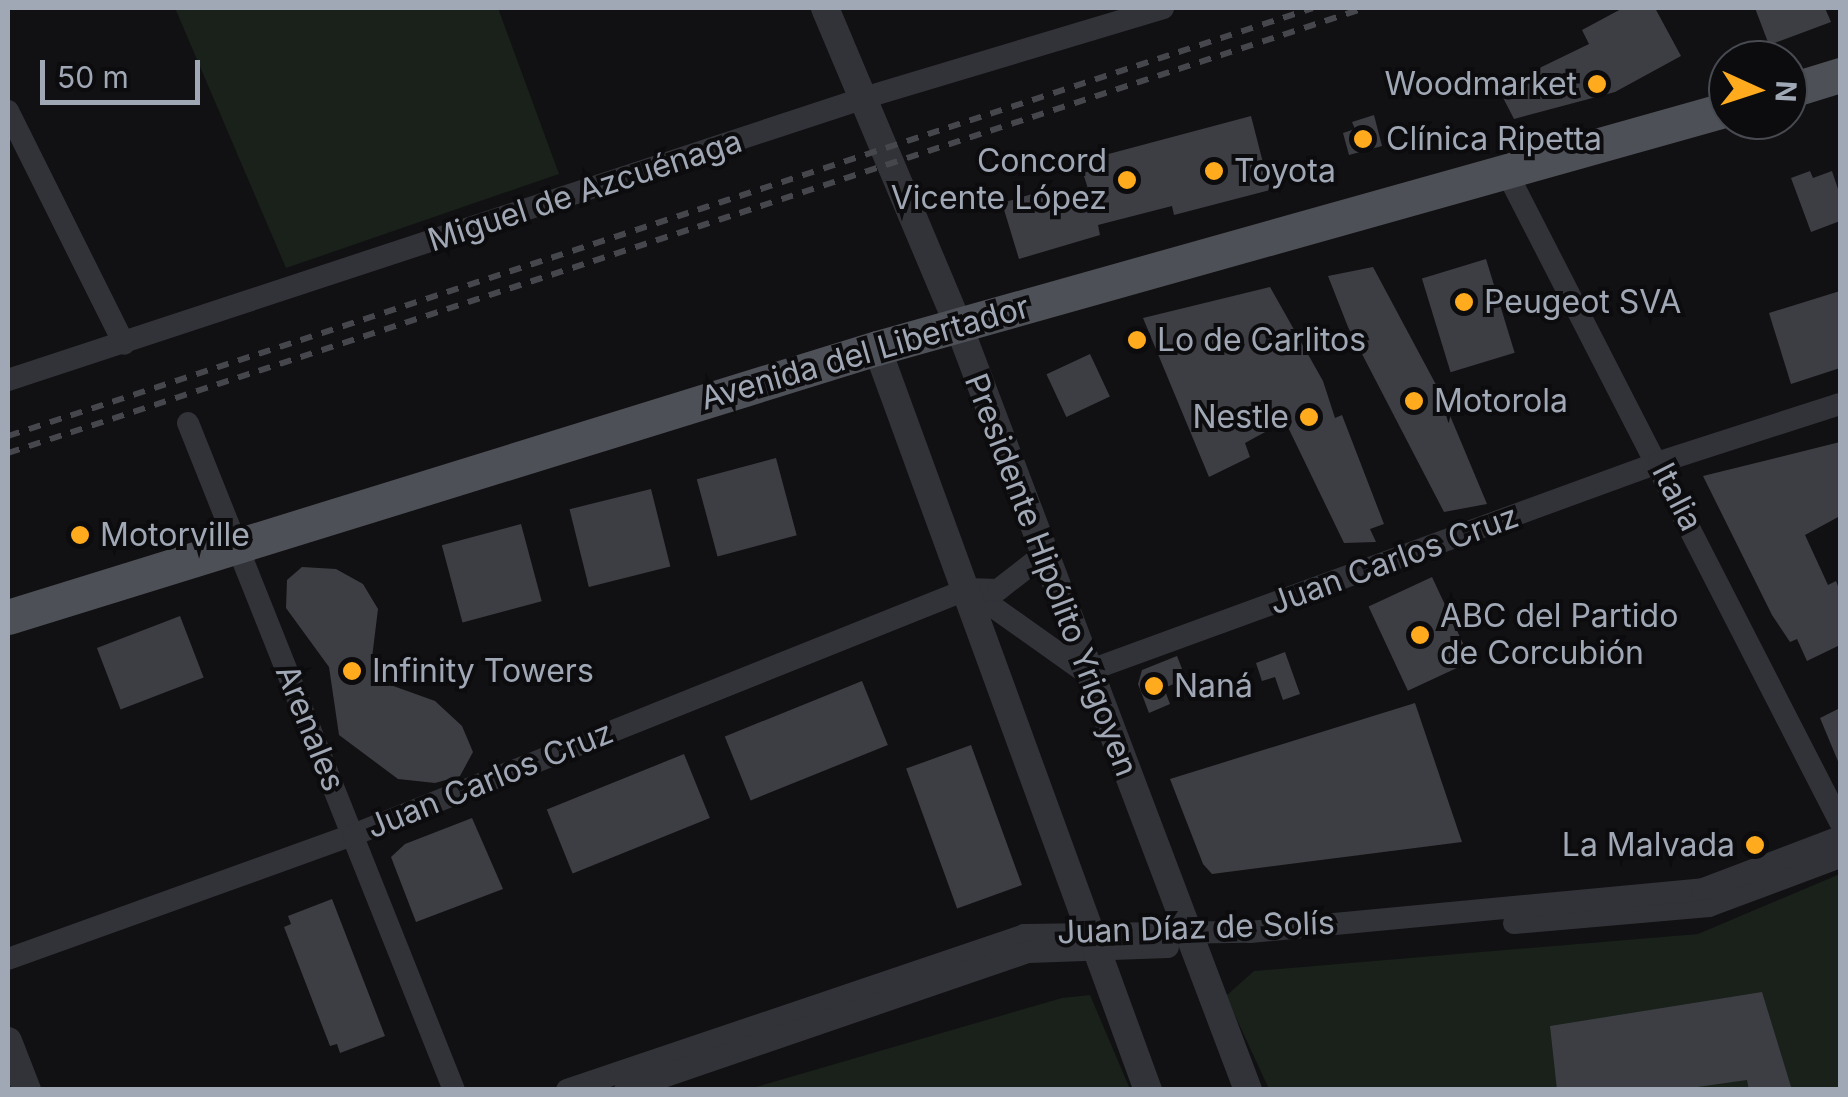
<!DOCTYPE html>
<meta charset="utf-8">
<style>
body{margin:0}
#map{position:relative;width:1848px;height:1097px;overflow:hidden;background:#111113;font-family:Inter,sans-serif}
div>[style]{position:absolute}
.green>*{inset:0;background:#19211a}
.building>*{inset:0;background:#3d3e43;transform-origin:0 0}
.minor>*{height:22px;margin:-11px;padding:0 11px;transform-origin:11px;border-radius:11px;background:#323338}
.tertiary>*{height:28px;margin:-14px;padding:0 14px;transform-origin:14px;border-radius:14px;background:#323338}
.primary>*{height:35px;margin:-17.5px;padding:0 17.5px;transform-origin:17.5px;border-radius:17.5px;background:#4e5057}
.rail>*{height:6px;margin-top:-3px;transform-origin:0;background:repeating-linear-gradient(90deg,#45474d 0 12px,transparent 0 22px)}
.dots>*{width:28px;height:28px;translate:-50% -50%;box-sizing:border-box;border:5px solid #0c0c0e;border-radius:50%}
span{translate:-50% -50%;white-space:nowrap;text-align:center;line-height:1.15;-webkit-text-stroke:8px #0c0c0e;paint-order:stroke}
.poi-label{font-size:32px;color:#a1a8b5}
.right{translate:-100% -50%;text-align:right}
.left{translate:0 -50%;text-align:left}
.street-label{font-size:32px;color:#a1a8b5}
.frame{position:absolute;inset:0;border:10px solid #a1a8b5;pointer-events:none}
.north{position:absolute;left:1708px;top:40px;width:100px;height:100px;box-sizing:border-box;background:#0c0c0e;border:2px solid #484a51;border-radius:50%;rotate:93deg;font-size:28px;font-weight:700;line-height:40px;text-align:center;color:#a1a8b5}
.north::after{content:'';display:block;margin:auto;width:35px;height:45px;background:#ffab1d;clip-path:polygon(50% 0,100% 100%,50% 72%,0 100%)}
.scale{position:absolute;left:40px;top:60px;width:160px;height:45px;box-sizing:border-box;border:5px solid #a1a8b5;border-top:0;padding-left:12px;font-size:30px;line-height:35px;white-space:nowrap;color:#a1a8b5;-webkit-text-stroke:8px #0c0c0e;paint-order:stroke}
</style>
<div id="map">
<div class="green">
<div style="clip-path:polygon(175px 8px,498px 8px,559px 174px,286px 268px)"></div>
<div style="clip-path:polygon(1840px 874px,1840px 1089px,1269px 1089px,1226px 996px,1254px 971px,1698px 934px)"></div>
<div style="clip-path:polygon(1090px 995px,1130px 1089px,749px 1089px,1062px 998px)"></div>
</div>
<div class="building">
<div style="clip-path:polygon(1623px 8px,1655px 8px,1681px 56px,1615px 92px,1514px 119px,1498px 88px,1589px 44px,1582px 30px)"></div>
<div style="clip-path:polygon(1755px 8px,1825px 8px,1831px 22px,1769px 45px)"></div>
<div style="clip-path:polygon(1374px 115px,1382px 146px,1349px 155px,1343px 133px,1355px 129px,1352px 122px)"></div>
<div style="clip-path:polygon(1251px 116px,1270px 190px,1174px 215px,1172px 206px,1098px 225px,1100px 235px,1019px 259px,1002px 203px,1046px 190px,1052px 206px,1090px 195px,1083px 173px,1104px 167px,1101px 156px)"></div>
<div style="clip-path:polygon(1810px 171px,1813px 178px,1832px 171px,1840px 195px,1840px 221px,1811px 232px,1791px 178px)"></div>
<div style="left:1486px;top:259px;width:98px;height:67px;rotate:73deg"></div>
<div style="clip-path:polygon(1373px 267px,1441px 394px,1487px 504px,1444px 512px,1348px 327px,1328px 276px)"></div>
<div style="clip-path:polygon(1270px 287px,1323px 381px,1335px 418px,1342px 415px,1384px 524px,1370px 529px,1376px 542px,1344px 543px,1285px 421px,1245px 443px,1250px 457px,1209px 477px,1143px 318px)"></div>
<div style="clip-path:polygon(1840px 291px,1840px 368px,1791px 384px,1769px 313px)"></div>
<div style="left:1090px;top:354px;width:47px;height:48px;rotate:65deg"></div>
<div style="clip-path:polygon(1840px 442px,1840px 516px,1805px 535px,1828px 585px,1836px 581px,1840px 591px,1840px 645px,1807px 661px,1797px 639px,1790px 642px,1772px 615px,1703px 476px)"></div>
<div style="left:776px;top:458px;width:80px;height:82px;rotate:75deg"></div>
<div style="left:651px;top:489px;width:80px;height:84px;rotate:76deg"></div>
<div style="left:521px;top:524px;width:80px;height:82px;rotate:75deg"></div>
<div style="clip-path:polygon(302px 567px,336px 569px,363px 584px,378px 609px,371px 666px,385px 683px,435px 701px,462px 726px,473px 752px,460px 776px,435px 783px,398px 779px,339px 735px,329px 667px,286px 608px,287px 580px)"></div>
<div style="left:1432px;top:577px;width:93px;height:70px;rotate:65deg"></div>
<div style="left:180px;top:616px;width:66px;height:89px;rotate:69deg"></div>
<div style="clip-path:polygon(1285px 652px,1300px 694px,1283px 700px,1275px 677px,1262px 681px,1256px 663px)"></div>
<div style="clip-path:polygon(1177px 656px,1186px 679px,1164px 688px,1170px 704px,1149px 713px,1138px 684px,1142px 670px)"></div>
<div style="left:862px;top:681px;width:69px;height:148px;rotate:68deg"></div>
<div style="clip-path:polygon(1415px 703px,1462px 842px,1212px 874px,1203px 864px,1170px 779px)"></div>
<div style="clip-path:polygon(1840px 708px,1840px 766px,1820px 718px)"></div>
<div style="left:971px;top:745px;width:149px;height:69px;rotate:70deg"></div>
<div style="left:684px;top:754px;width:69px;height:148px;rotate:68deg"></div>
<div style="clip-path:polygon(472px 818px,503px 889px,416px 922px,391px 857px,405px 844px)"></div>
<div style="clip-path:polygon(332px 899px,385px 1036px,340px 1053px,337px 1044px,330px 1046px,284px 927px,291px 924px,288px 916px)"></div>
<div style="clip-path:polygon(1762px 992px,1792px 1090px,1749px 1090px,1747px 1080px,1676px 1090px,1557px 1090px,1550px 1026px)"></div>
</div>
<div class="minor">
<div style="left:8px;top:111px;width:260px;rotate:63.5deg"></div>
<div style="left:1508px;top:175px;width:727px;rotate:62.84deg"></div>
<div style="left:8px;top:380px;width:904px;rotate:-18.23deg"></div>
<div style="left:867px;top:97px;width:309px;rotate:-16.7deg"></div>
<div style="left:188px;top:423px;width:718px;rotate:68.26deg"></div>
<div style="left:968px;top:589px;width:143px;rotate:35.4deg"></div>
<div style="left:1085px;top:672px;width:612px;rotate:-20.06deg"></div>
<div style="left:1660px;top:462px;width:189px;rotate:-17.9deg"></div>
<div style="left:1514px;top:923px;width:196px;rotate:-5deg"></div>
<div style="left:1709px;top:906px;width:140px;rotate:-20.5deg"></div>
<div style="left:8px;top:959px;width:367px;rotate:-19.8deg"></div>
<div style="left:353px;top:835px;width:662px;rotate:-21.8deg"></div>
<div style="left:968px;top:589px;width:30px;rotate:2deg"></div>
<div style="left:998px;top:590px;width:57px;rotate:-37.9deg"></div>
<div style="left:567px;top:1090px;width:483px;rotate:-18.7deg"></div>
<div style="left:1024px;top:935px;width:226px;rotate:-0.8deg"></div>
<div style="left:1250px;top:932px;width:455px;rotate:-5.4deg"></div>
<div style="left:1703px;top:889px;width:147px;rotate:-20.8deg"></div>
<div style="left:625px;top:1090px;width:427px;rotate:-18.9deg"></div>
<div style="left:1029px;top:952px;width:139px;rotate:-2.1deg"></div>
</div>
<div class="tertiary">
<div style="left:825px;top:8px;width:343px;rotate:67.2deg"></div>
<div style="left:958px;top:324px;width:819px;rotate:69.26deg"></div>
<div style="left:877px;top:348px;width:790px;rotate:69.94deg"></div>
<div style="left:8px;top:1041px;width:53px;rotate:68.8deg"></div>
</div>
<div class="primary">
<div style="left:1788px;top:91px;width:54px;rotate:-17.1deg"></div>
<div style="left:8px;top:617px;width:910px;rotate:-17.2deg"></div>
<div style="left:877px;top:348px;width:884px;rotate:-15.69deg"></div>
</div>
<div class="rail">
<div style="left:8px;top:436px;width:1373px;rotate:-18.16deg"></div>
<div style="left:8px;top:453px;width:1428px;rotate:-18.16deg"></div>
</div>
<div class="dots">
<div style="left:1597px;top:84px;background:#ffab1d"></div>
<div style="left:1363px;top:139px;background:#ffab1d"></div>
<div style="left:1214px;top:171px;background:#ffab1d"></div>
<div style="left:1127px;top:180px;background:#ffab1d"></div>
<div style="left:1464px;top:302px;background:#ffab1d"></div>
<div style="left:1137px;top:340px;background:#ffab1d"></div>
<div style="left:1414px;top:401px;background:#ffab1d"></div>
<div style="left:1309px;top:417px;background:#ffab1d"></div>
<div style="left:80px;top:535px;background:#ffab1d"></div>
<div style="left:1420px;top:635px;background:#ffab1d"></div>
<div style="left:352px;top:671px;background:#ffab1d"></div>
<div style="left:1154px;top:686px;background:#ffab1d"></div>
<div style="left:1755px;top:845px;background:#ffab1d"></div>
</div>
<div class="poi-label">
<span class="right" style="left:1577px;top:84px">Woodmarket</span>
<span class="left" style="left:1386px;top:139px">Clínica Ripetta</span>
<span class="right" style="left:1107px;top:180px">Concord<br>Vicente López</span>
<span class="left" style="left:1234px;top:171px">Toyota</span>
<span class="left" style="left:1484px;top:302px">Peugeot SVA</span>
<span class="left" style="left:1157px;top:340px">Lo de Carlitos</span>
<span class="left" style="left:1434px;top:401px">Motorola</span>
<span class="right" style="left:1289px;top:417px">Nestle</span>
<span class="left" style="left:100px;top:535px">Motorville</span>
<span class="left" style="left:1440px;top:635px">ABC del Partido<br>de Corcubión</span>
<span class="left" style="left:372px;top:671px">Infinity Towers</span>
<span class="left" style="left:1174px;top:686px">Naná</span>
<span class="right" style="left:1735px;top:845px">La Malvada</span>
</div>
<div class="street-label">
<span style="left:585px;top:191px;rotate:-18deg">Miguel de Azcuénaga</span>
<span style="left:865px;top:353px;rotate:-16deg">Avenida del Libertador</span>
<span style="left:1677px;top:497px;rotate:63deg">Italia</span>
<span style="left:1394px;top:560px;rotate:-20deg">Juan Carlos Cruz</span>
<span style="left:1051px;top:575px;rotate:69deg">Presidente Hipólito Yrigoyen</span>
<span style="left:310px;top:728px;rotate:68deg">Arenales</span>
<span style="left:490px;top:780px;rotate:-22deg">Juan Carlos Cruz</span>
<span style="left:1196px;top:928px;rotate:-2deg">Juan Díaz de Solís</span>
</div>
<div class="frame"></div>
<div class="north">N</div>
<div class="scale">50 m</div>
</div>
